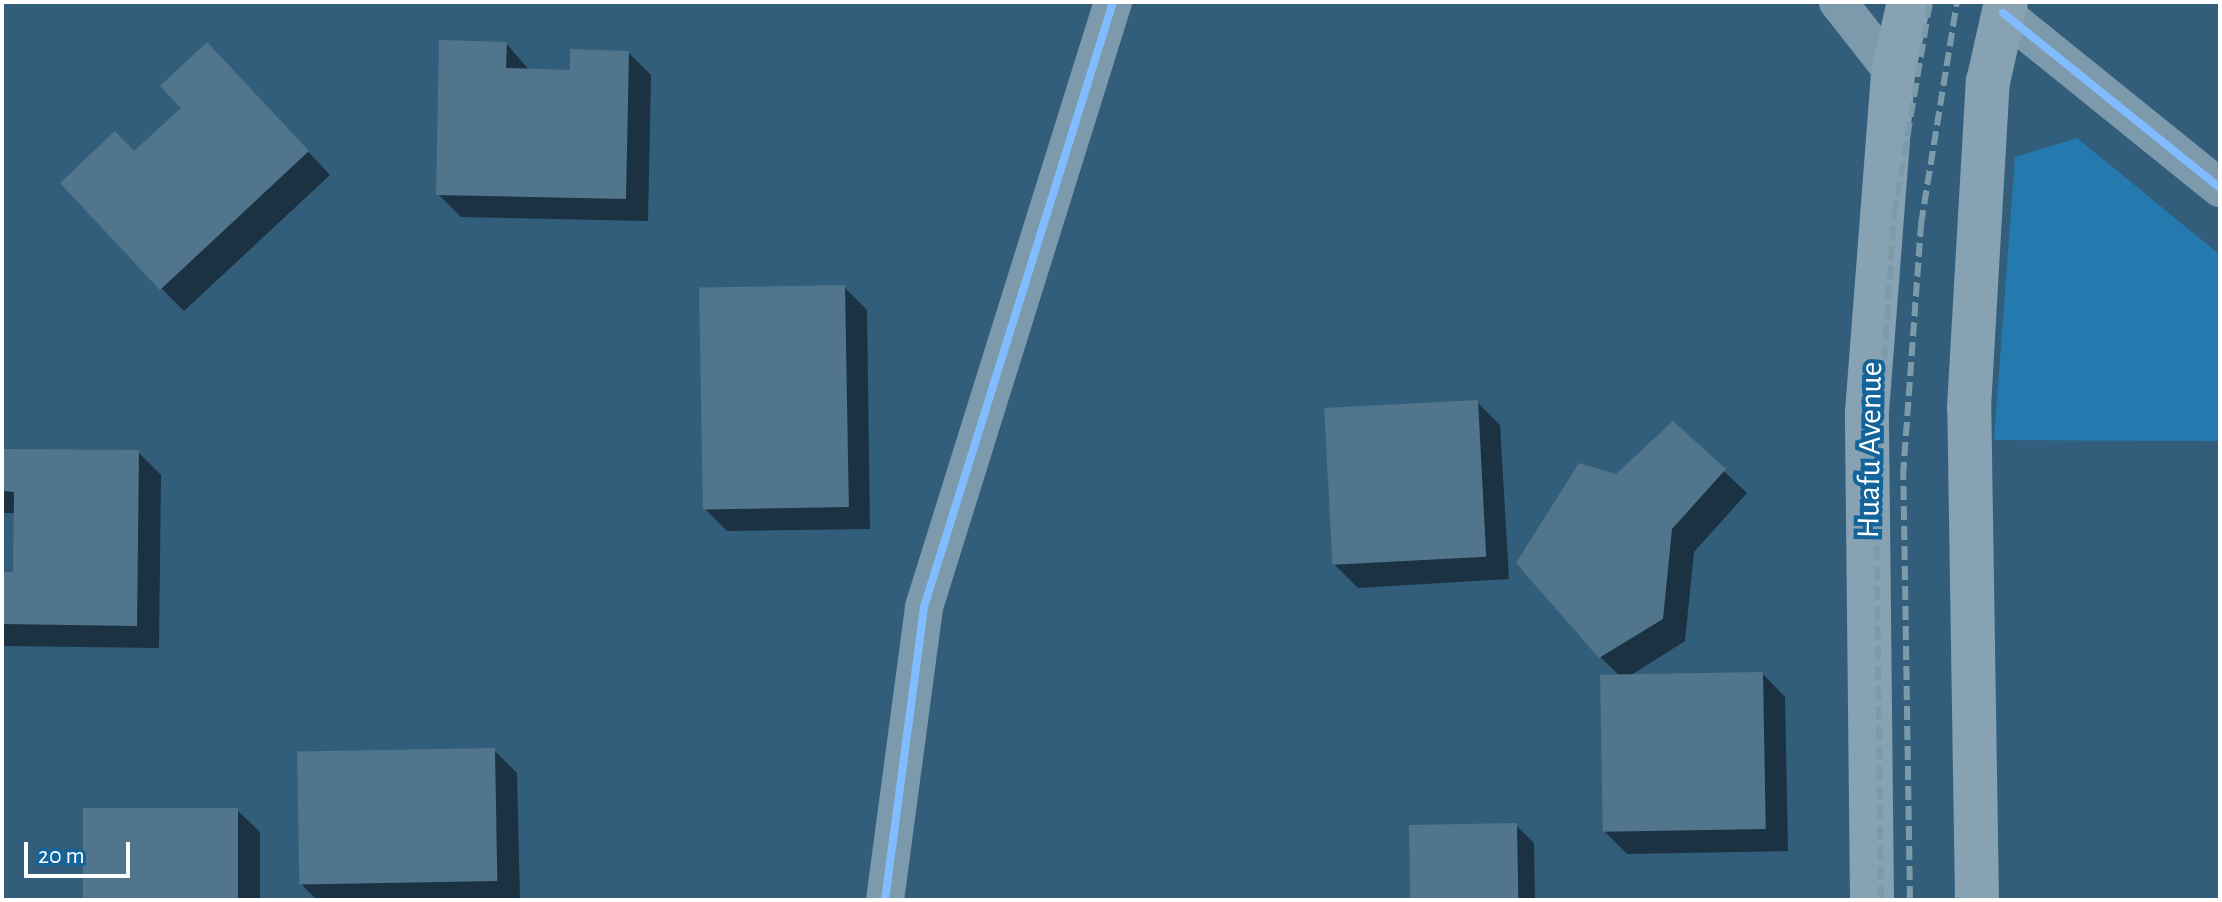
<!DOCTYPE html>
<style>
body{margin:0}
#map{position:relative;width:2222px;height:902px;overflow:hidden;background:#325e7b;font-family:"Alegreya Sans",sans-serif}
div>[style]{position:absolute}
.green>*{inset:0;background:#247aaf}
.shadow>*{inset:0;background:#0007}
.building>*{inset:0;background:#51758c;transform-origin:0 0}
.minor>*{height:38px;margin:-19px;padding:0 19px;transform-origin:19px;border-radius:19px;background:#7d9aad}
.major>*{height:44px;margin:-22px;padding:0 22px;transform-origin:22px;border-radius:22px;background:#87a2b3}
.rail>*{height:6px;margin-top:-3px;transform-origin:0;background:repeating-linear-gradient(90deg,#7d9aab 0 14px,transparent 0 20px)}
.cycleway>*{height:8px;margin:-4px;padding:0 4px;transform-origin:4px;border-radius:4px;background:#80bcff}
span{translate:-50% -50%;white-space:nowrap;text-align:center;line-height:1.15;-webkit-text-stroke:8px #13649a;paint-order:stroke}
.street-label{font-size:32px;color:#fff}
.frame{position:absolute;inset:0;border:4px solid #fff;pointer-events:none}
.scale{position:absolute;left:24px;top:842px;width:106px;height:36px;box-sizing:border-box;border:4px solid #fff;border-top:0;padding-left:10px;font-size:24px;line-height:28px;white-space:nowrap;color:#fff;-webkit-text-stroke:6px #13649a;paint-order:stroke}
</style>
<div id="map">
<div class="green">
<div style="clip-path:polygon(2077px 138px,2220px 255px,2220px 441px,1994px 440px,2015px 157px)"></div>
</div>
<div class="shadow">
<div style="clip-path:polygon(507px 44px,529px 70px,572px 72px,629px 53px,651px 75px,648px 221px,461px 217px,438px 194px)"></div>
<div style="clip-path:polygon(230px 68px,330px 175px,184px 311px,161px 288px,135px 153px)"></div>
<div style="clip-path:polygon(844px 287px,867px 310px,870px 529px,727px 531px,704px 508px)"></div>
<div style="clip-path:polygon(1477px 402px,1500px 425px,1509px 579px,1358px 588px,1335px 565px)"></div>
<div style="clip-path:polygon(1673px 423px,1747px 493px,1694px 552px,1685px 641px,1628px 677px,1763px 674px,1785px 697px,1788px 851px,1627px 854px,1604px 831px,1621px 677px,1600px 657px,1617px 477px)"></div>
<div style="clip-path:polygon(2px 451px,138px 452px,161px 475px,159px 648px,2px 646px,2px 574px,15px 574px,16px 513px,2px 513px)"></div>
<div style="clip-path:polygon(494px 750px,517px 773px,520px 900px,317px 900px,301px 884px)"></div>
<div style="clip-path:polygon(237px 810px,260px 832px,260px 900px,85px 900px)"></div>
<div style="clip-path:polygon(1516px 825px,1534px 843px,1535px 900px,1412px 900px)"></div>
</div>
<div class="building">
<div style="clip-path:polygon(439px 40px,507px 42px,506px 68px,570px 70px,570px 49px,629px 51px,626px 199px,436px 195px)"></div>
<div style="clip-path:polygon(207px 42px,309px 151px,160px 290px,60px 183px,115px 131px,134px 151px,181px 108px,160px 86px)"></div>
<div style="left:845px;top:285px;width:222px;height:146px;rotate:89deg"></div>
<div style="left:1478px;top:400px;width:157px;height:154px;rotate:87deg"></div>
<div style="clip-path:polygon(1673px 421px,1726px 469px,1672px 529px,1663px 619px,1599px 658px,1516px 563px,1579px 463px,1616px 474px)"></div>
<div style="clip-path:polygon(2px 449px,139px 450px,137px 626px,2px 624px,2px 572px,13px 572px,14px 492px,2px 491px)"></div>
<div style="left:1763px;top:672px;width:157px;height:163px;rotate:89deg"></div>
<div style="left:495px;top:748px;width:133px;height:198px;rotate:89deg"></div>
<div style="left:83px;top:808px;width:155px;height:92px"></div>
<div style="left:1517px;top:823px;width:77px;height:108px;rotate:89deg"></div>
</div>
<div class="minor">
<div style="left:1838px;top:2px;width:89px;rotate:51.8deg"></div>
<div style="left:2003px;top:13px;width:279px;rotate:38.9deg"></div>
<div style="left:885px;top:900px;width:296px;rotate:-82.4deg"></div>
<div style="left:924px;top:607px;width:634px;rotate:-72.65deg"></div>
</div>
<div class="major">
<div style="left:1872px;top:900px;width:488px;rotate:-90.6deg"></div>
<div style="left:1867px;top:412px;width:341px;rotate:-85.6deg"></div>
<div style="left:1893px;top:72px;width:72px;rotate:-77.1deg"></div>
<div style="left:1977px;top:900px;width:493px;rotate:-90.9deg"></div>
<div style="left:1969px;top:407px;width:326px;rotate:-86.7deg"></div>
<div style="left:1988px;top:82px;width:82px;rotate:-77.3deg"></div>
</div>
<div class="rail">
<div style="left:1881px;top:900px;width:421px;rotate:-90.7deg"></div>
<div style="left:1876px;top:479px;width:265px;rotate:-86.1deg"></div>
<div style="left:1894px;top:215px;width:216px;rotate:-80.4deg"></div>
<div style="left:1910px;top:900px;width:424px;rotate:-90.9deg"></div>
<div style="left:1903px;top:476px;width:253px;rotate:-85.9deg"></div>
<div style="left:1921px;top:224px;width:225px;rotate:-80.8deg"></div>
</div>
<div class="cycleway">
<div style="left:2003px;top:13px;width:279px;rotate:38.9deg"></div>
<div style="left:885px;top:900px;width:296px;rotate:-82.4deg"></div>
<div style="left:924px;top:607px;width:634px;rotate:-72.65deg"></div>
</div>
<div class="street-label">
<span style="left:1870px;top:450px;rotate:-89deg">Huafu Avenue</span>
</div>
<div class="frame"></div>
<div class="scale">20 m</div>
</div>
